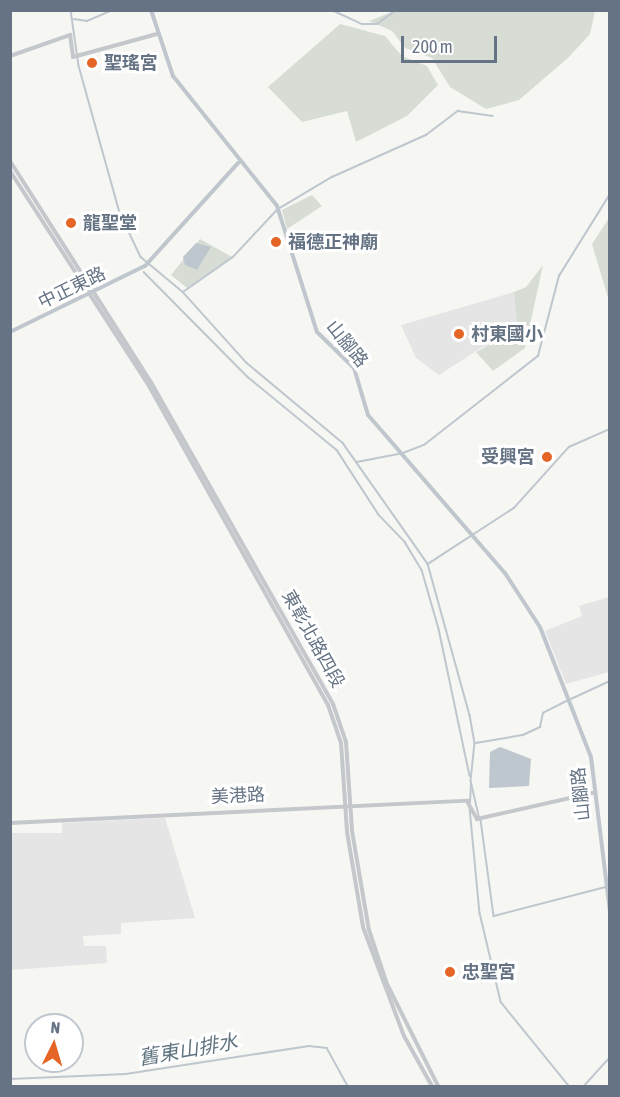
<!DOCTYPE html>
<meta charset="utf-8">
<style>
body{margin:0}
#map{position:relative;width:620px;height:1097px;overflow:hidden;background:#f6f6f3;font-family:"Asap Condensed","Noto Sans TC",sans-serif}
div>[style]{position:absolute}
.built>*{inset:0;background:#e4e5e4}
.green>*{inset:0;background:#d7ddd4}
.water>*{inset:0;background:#bec7cd}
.stream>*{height:1.5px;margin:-0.75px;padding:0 0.75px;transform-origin:0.75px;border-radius:0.75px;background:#bec7cd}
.tertiary>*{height:4px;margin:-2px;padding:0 2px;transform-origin:2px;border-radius:2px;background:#c4c7cb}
.secondary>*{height:4px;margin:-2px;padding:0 2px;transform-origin:2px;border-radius:2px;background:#c0c6cd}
.dots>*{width:16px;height:16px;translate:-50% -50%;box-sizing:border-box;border:3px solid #fff;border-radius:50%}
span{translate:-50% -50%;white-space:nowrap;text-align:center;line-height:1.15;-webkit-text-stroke:6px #fff;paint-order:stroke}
.poi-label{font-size:18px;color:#657384;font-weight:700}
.left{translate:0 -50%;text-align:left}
.right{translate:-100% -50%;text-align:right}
.street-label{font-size:18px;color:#657384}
.water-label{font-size:20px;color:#617581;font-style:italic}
.frame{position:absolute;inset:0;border:12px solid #657384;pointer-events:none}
.north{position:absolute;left:24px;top:1013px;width:60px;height:60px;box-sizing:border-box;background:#fff;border:2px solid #c1c7ce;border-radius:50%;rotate:5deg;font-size:16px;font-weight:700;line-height:24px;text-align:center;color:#657384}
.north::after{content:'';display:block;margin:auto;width:21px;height:27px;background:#e46525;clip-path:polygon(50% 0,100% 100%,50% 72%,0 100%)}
.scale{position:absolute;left:401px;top:36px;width:96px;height:27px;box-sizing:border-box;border:3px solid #657384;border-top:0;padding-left:8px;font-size:18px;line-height:21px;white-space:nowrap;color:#657384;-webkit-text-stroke:4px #fff;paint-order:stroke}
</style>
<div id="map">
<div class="built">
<div style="clip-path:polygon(514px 292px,521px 325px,511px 338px,481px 348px,439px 375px,416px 358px,401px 325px)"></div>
<div style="clip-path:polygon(609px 597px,609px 672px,566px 684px,545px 631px,582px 616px,579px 606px)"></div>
<div style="clip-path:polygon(165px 818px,195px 918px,121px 923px,121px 934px,83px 936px,84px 946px,106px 946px,107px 963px,11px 970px,11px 833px,62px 833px,62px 823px)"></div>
</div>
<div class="green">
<div style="clip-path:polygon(397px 10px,595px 10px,595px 11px,590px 34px,568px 58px,519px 100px,486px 109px,450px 87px,432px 58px,405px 48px,392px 31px,369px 21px)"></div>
<div style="clip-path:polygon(340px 24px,385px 36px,402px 56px,427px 66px,438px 85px,407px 116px,356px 142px,347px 111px,302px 122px,268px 87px)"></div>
<div style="clip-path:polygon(312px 195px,322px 206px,287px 229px,282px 210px)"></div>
<div style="clip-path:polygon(609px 218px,609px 301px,592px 244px)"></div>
<div style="clip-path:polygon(200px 239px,232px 257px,187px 288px,171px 275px)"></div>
<div style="clip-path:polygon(543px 265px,525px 348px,493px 371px,476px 352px,518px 330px,514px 292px,526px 287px)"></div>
</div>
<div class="water">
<div style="clip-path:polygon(196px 243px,211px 247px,197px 270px,185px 265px,183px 257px)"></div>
<div style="clip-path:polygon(500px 747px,531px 759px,529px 786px,489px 788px,490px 752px)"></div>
</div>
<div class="stream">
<div style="left:71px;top:10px;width:57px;rotate:81.9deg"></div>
<div style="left:79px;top:66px;width:153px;rotate:74.4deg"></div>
<div style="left:120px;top:213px;width:49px;rotate:64.5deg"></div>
<div style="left:141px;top:257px;width:55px;rotate:39.8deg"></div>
<div style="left:183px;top:292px;width:96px;rotate:48deg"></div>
<div style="left:247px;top:363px;width:125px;rotate:39.8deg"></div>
<div style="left:343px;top:443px;width:148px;rotate:54.9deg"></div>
<div style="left:428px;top:564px;width:157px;rotate:74.5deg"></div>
<div style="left:470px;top:715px;width:28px;rotate:80deg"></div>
<div style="left:475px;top:743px;width:38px;rotate:96deg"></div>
<div style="left:471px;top:781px;width:36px;rotate:77deg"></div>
<div style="left:332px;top:10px;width:33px;rotate:25deg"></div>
<div style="left:362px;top:24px;width:15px"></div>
<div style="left:377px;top:24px;width:24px;rotate:-36deg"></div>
<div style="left:74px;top:19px;width:13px;rotate:9deg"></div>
<div style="left:87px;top:21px;width:28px;rotate:-23deg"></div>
<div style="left:280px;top:208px;width:61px;rotate:-30.8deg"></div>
<div style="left:332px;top:177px;width:103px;rotate:-24.1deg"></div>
<div style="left:426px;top:135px;width:40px;rotate:-37deg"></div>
<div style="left:458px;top:111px;width:35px;rotate:8deg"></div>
<div style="left:144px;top:272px;width:148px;rotate:45.3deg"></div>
<div style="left:248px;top:377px;width:115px;rotate:39.4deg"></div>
<div style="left:337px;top:450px;width:77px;rotate:57.1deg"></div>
<div style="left:379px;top:515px;width:37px;rotate:46deg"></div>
<div style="left:405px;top:542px;width:33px;rotate:59deg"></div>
<div style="left:422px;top:570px;width:61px;rotate:73.9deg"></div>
<div style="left:439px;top:629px;width:150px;rotate:78.1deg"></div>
<div style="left:183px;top:292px;width:61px;rotate:-35deg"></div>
<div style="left:233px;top:257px;width:63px;rotate:-46.9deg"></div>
<div style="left:403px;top:453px;width:22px;rotate:-21deg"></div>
<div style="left:424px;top:445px;width:145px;rotate:-38deg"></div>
<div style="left:538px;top:356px;width:83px;rotate:-75.3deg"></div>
<div style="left:559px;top:276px;width:97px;rotate:-58.1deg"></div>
<div style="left:357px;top:462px;width:43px;rotate:-10.8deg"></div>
<div style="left:428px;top:564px;width:103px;rotate:-33.1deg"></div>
<div style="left:514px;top:508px;width:82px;rotate:-48deg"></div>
<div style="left:569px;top:447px;width:45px;rotate:-23.7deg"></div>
<div style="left:571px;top:699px;width:43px;rotate:-24.8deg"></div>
<div style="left:476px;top:743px;width:48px;rotate:-9.7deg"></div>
<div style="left:523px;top:735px;width:19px;rotate:-25deg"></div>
<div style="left:540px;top:727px;width:14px;rotate:-78deg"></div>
<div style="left:543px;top:713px;width:27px;rotate:-27deg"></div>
<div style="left:470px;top:803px;width:19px;rotate:-87deg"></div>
<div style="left:470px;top:808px;width:105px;rotate:84.6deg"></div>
<div style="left:480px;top:913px;width:91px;rotate:76.7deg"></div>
<div style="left:501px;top:1002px;width:108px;rotate:51deg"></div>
<div style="left:481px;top:820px;width:97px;rotate:82.3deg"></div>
<div style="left:494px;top:916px;width:120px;rotate:-14.5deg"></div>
<div style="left:10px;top:1079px;width:116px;rotate:-2.5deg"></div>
<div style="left:126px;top:1074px;width:185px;rotate:-8.7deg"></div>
<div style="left:309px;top:1046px;width:18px;rotate:6deg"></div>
<div style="left:327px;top:1048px;width:43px;rotate:61.1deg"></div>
<div style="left:584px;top:1086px;width:39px;rotate:-48deg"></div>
</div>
<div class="tertiary">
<div style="left:10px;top:56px;width:64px;rotate:-19.3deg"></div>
<div style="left:70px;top:35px;width:22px;rotate:82deg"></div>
<div style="left:73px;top:57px;width:87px;rotate:-15.3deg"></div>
<div style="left:10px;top:161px;width:264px;rotate:57.5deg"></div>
<div style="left:152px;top:384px;width:368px;rotate:60.5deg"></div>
<div style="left:333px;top:704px;width:40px;rotate:71.1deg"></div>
<div style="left:346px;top:742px;width:89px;rotate:86.1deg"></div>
<div style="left:352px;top:831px;width:100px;rotate:80.3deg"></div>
<div style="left:369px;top:930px;width:57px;rotate:71.6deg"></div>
<div style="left:387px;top:984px;width:114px;rotate:63.4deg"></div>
<div style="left:10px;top:171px;width:256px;rotate:57.1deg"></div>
<div style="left:149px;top:386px;width:366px;rotate:60.7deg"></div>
<div style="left:328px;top:705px;width:40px;rotate:71.1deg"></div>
<div style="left:341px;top:743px;width:89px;rotate:86.1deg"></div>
<div style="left:347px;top:832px;width:96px;rotate:80.4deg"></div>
<div style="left:363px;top:927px;width:116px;rotate:69.4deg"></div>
<div style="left:404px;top:1036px;width:57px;rotate:60.8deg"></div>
<div style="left:10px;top:823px;width:458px;rotate:-2.8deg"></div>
<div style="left:467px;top:801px;width:21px;rotate:61deg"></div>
<div style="left:477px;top:819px;width:118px;rotate:-12.7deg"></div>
</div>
<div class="secondary">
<div style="left:151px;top:10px;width:70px;rotate:71.6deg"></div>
<div style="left:173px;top:76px;width:166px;rotate:51.3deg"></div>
<div style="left:277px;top:206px;width:132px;rotate:72.4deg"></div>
<div style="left:317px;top:332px;width:52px;rotate:44.2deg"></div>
<div style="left:354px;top:368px;width:49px;rotate:73.4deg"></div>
<div style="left:368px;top:415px;width:209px;rotate:49.1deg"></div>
<div style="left:505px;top:573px;width:64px;rotate:57.1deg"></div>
<div style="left:540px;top:627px;width:140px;rotate:68.6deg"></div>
<div style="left:591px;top:757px;width:155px;rotate:83deg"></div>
<div style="left:10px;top:332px;width:150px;rotate:-26.1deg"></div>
<div style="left:145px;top:266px;width:139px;rotate:-47.9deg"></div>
</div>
<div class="dots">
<div style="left:92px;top:63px;background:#e46525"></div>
<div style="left:71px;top:223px;background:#e46525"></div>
<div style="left:276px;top:242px;background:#e46525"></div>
<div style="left:459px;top:334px;background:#e46525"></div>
<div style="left:547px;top:457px;background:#e46525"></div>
<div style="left:450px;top:972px;background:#e46525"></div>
</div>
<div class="poi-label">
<span class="left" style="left:104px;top:63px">聖瑤宮</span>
<span class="left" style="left:83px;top:223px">龍聖堂</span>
<span class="left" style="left:288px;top:242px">福德正神廟</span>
<span class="left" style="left:471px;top:334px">村東國小</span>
<span class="right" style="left:535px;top:457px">受興宮</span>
<span class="left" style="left:462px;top:972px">忠聖宮</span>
</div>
<div class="street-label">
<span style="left:72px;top:288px;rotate:-26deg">中正東路</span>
<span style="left:347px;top:344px;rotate:51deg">山腳路</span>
<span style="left:313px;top:639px;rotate:61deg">東彰北路四段</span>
<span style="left:581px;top:794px;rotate:-96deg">山腳路</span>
<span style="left:238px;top:796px;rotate:-3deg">美港路</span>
</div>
<div class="water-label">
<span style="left:188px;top:1049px;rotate:-10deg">舊東山排水</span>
</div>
<div class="frame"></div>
<div class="north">N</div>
<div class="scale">200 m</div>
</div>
